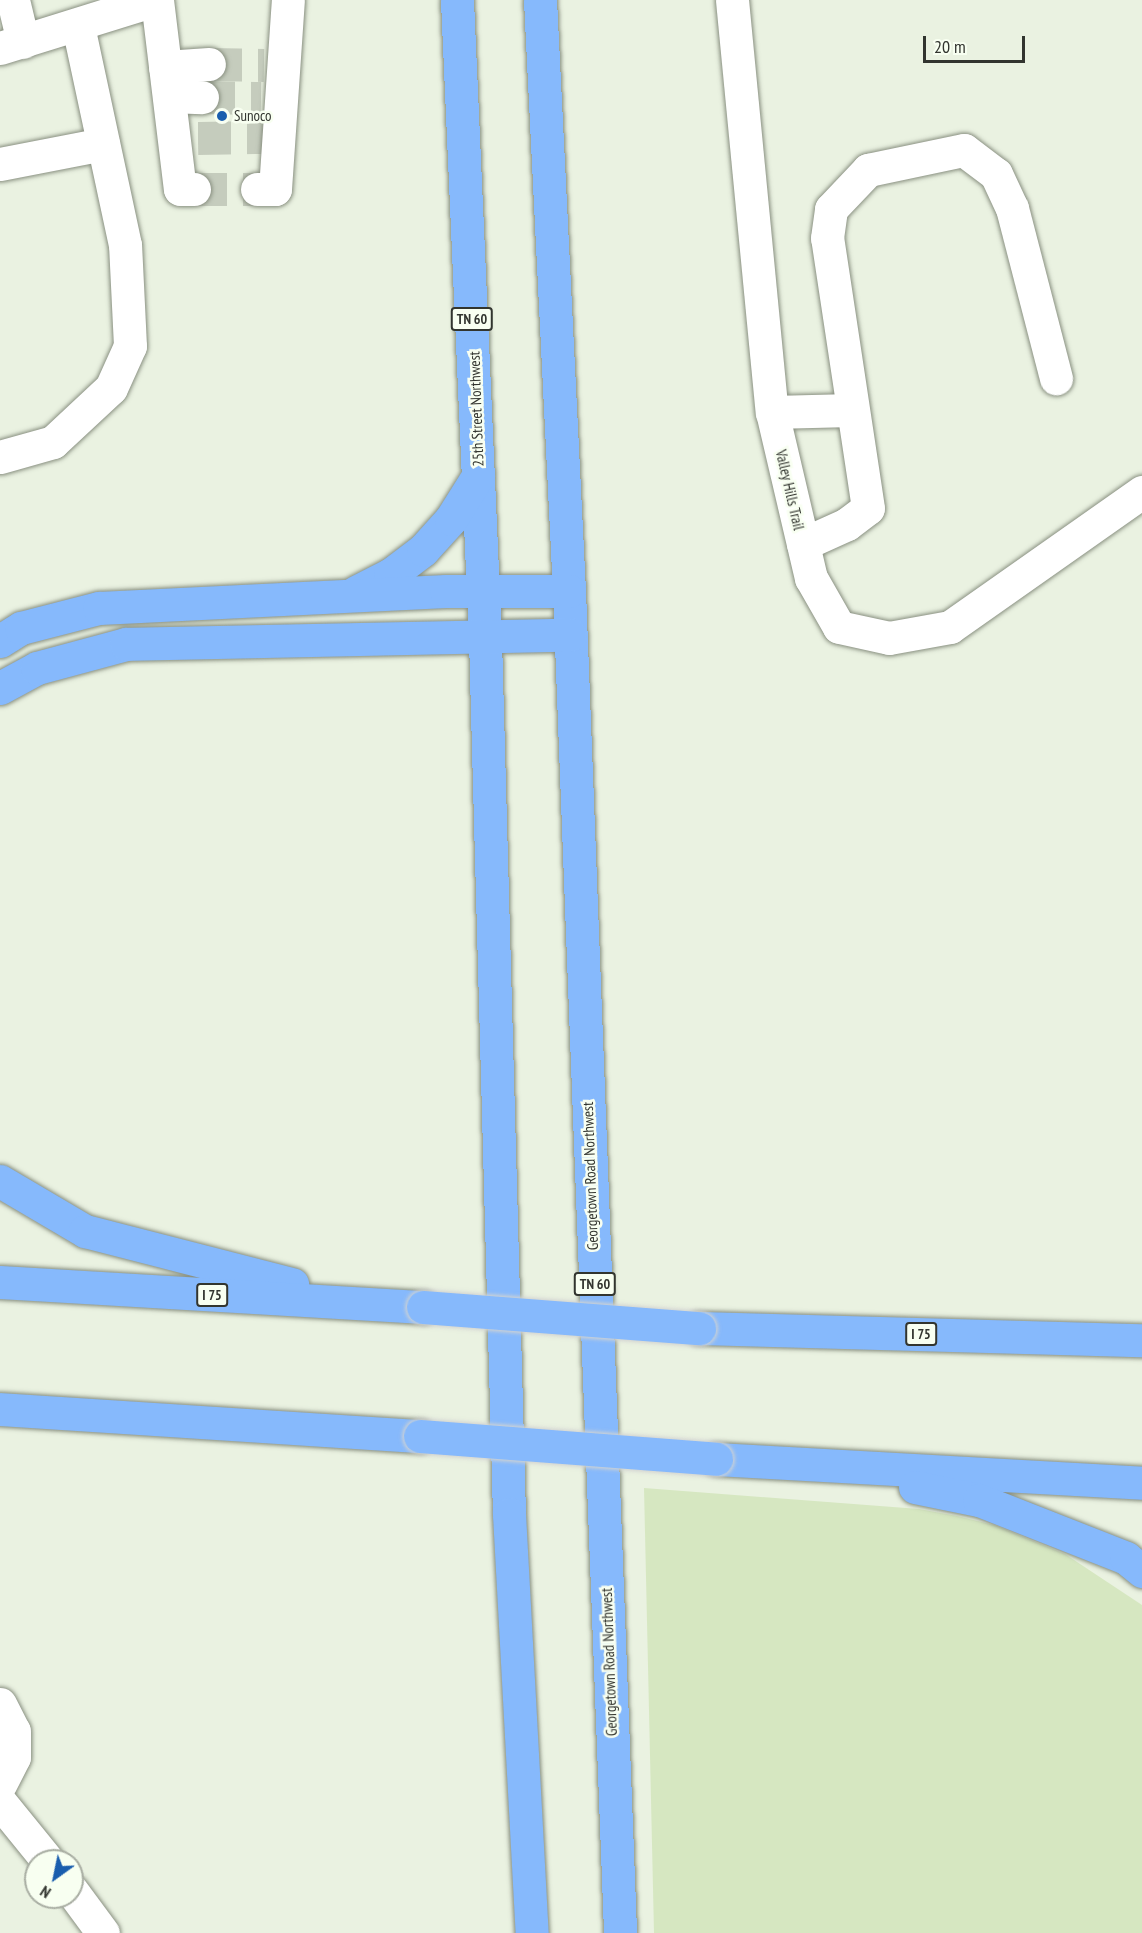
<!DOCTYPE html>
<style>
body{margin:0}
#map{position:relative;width:1142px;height:1933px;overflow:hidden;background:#eaf2e1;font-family:"PT Sans Narrow",sans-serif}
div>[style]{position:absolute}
.green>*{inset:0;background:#d6e7c1}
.minor-tunnel>*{height:33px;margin-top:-16.5px;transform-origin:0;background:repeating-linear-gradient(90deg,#c5ccbd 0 33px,transparent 0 49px)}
.roads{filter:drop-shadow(0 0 2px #899081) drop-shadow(0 0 2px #899081)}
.minor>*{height:33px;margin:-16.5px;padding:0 16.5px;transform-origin:16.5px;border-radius:16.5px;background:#fff}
.highway>*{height:33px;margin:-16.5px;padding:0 16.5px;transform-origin:16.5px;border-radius:16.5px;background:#86b9fc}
.bridges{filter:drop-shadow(0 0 2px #d2d3d1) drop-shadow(0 0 2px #d2d3d1)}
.highway-bridge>*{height:33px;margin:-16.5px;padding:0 16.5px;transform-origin:16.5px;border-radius:16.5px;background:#86b9fc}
.dots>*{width:16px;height:16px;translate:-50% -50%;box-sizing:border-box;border:3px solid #f8fff1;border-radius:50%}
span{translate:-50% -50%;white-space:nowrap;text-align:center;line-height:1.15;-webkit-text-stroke:5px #f8fff1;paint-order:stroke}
.shield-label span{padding:2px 4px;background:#f8fff1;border:2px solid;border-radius:4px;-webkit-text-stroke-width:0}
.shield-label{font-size:14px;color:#32352f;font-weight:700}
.poi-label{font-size:15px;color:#32352f}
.left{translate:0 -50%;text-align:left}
.street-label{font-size:15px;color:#32352f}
.north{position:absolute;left:24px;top:1849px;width:60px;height:60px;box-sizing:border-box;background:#f8fff1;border:2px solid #a9aea3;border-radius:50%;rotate:213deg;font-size:16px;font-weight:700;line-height:24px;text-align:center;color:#32352f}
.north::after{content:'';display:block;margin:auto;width:21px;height:27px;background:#1a5eae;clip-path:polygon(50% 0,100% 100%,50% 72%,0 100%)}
.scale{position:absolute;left:923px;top:36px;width:102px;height:27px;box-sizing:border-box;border:3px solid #32352f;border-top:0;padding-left:8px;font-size:18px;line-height:21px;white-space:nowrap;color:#32352f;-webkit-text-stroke:4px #f8fff1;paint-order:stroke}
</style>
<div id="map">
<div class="green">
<div style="clip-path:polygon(644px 1488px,919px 1509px,957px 1516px,994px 1525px,1065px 1554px,1142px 1605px,1142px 1933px,654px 1933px)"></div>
</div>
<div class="minor-tunnel">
<div style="left:209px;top:64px;width:55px;rotate:1deg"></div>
<div style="left:202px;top:97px;width:59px;rotate:1deg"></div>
<div style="left:198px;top:138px;width:65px;rotate:-0.9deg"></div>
<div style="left:194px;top:189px;width:63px"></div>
</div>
<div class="roads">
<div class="minor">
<div style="left:13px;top:0;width:43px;rotate:76.6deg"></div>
<div style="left:157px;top:0;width:190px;rotate:83.1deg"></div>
<div style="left:180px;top:189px;width:14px"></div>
<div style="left:732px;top:0;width:414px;rotate:84.5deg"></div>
<div style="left:772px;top:412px;width:171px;rotate:76.8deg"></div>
<div style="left:811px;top:578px;width:56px;rotate:60.3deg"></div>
<div style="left:839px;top:627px;width:51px;rotate:12.4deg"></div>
<div style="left:889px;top:638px;width:62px;rotate:-10.2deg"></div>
<div style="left:950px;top:627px;width:235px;rotate:-35.1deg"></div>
<div style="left:0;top:48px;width:161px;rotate:-17.3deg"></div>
<div style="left:165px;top:67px;width:44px;rotate:-3.9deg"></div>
<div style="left:169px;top:96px;width:33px;rotate:2deg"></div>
<div style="left:0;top:164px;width:105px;rotate:-11deg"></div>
<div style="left:257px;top:189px;width:18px"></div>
<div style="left:275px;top:189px;width:189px;rotate:-86.1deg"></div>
<div style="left:772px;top:412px;width:80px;rotate:-1.4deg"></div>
<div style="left:0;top:457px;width:55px;rotate:-15.8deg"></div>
<div style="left:53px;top:442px;width:79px;rotate:-43deg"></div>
<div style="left:111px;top:388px;width:46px;rotate:-65.7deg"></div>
<div style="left:130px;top:346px;width:101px;rotate:-92.8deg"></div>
<div style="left:125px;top:245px;width:224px;rotate:-102.1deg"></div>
<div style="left:803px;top:544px;width:48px;rotate:-24.4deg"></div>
<div style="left:847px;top:524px;width:26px;rotate:-37deg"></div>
<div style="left:868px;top:508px;width:273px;rotate:-98.6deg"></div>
<div style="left:827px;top:238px;width:29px;rotate:-82deg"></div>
<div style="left:831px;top:209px;width:54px;rotate:-46.5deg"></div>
<div style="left:868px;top:170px;width:98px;rotate:-11.8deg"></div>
<div style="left:964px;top:150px;width:40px;rotate:37deg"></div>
<div style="left:996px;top:174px;width:38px;rotate:65deg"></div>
<div style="left:1012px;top:208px;width:176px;rotate:75.5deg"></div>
<div style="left:0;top:1704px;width:30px;rotate:63deg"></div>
<div style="left:14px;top:1731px;width:26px;rotate:90deg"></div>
<div style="left:14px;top:1757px;width:30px;rotate:117deg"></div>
<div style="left:0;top:1802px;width:76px;rotate:50.9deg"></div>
<div style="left:72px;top:1891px;width:52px;rotate:53.6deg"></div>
</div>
<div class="highway">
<div style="left:457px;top:0;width:640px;rotate:87.49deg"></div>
<div style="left:485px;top:639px;width:875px;rotate:88.43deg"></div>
<div style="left:509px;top:1514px;width:420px;rotate:86.9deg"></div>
<div style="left:540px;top:0;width:592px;rotate:87.19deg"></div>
<div style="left:569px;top:591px;width:1343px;rotate:87.82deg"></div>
<div style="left:356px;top:592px;width:38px;rotate:-27deg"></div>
<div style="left:390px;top:575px;width:41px;rotate:-37.1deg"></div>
<div style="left:423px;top:550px;width:42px;rotate:-47.9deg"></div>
<div style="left:451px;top:519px;width:51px;rotate:-57.9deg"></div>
<div style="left:0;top:641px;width:25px;rotate:-32deg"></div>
<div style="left:21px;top:628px;width:81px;rotate:-14.4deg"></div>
<div style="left:99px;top:608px;width:347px;rotate:-2.8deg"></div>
<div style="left:446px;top:591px;width:123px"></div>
<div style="left:0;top:688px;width:42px;rotate:-28.4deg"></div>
<div style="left:37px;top:668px;width:92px;rotate:-15.1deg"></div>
<div style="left:126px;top:644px;width:444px;rotate:-1.2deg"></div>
<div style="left:0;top:1181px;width:99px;rotate:30.5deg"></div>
<div style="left:85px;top:1231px;width:214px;rotate:14.4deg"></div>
<div style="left:0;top:1282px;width:424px;rotate:3.4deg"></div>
<div style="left:699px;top:1328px;width:443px;rotate:1.6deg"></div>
<div style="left:0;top:1409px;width:421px;rotate:3.7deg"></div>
<div style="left:716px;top:1459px;width:427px;rotate:3.2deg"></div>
<div style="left:915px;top:1487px;width:65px;rotate:11.5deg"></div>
<div style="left:979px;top:1500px;width:158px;rotate:21.5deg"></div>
<div style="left:1126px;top:1558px;width:21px;rotate:39deg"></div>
</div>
</div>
<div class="bridges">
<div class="highway-bridge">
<div style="left:423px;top:1307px;width:277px;rotate:4.4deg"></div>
<div style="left:420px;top:1436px;width:297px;rotate:4.4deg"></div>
</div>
</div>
<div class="dots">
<div style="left:222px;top:116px;background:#1a5eae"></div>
</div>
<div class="shield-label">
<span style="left:472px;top:319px">TN 60</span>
<span style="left:595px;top:1284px">TN 60</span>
<span style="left:212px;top:1295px">I 75</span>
<span style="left:921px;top:1334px">I 75</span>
</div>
<div class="poi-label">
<span class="left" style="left:234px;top:116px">Sunoco</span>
</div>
<div class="street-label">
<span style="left:476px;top:409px;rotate:-92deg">25th Street Northwest</span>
<span style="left:790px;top:490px;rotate:77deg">Valley Hills Trail</span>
<span style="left:590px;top:1176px;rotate:-92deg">Georgetown Road Northwest</span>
<span style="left:609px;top:1662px;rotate:-92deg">Georgetown Road Northwest</span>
</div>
<div class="north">N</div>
<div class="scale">20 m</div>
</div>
